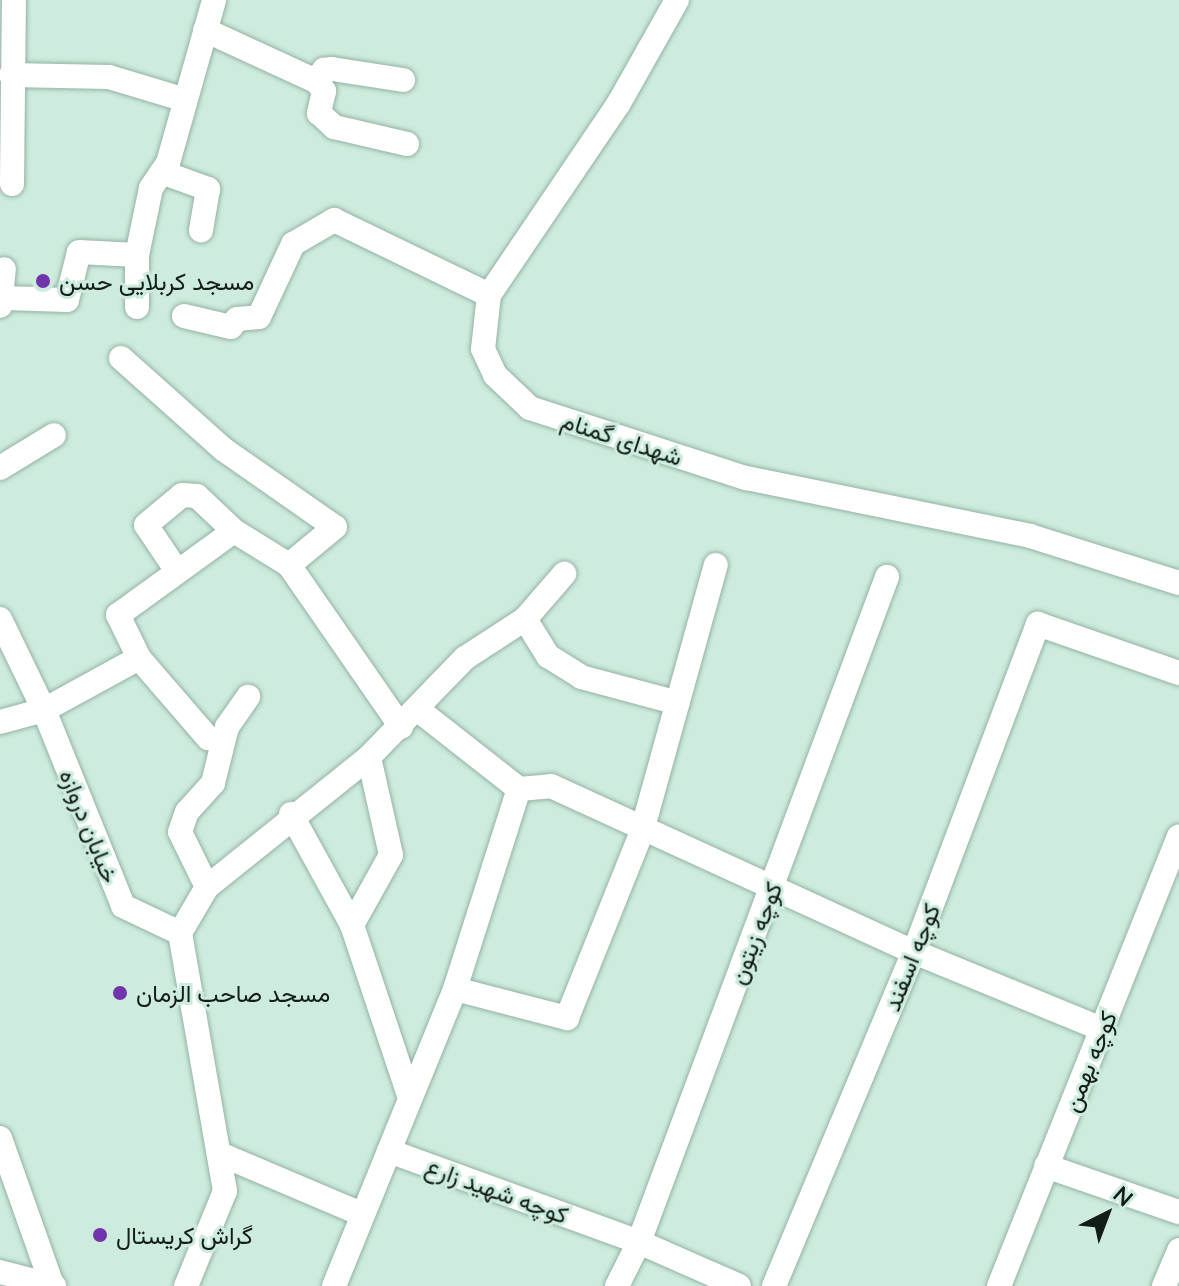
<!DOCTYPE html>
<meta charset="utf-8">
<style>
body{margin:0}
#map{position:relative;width:1179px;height:1286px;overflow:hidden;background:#cdecdd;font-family:Lato,Vazirmatn,sans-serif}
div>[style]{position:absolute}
.roads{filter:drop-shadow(0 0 2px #95b2a4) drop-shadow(0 0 2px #95b2a4)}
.minor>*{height:24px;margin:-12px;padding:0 12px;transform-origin:12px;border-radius:12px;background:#fff}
.dots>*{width:22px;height:22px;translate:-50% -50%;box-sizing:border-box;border:4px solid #cdecdd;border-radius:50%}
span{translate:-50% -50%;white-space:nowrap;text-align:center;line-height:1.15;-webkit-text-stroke:6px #cdecdd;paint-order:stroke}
.poi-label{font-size:24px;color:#121d18}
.left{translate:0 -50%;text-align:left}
.street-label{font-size:24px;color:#121d18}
.north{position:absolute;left:1067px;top:1174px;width:80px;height:80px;-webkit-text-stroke:6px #cdecdd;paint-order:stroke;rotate:42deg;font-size:22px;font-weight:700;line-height:32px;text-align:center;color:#121d18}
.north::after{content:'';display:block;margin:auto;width:28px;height:36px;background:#121d18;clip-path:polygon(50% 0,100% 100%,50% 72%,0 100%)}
</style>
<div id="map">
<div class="roads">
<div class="minor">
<div style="left:677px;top:0;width:118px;rotate:119.4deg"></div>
<div style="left:619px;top:103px;width:232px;rotate:124.1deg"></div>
<div style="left:489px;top:295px;width:54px;rotate:96.3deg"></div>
<div style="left:483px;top:349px;width:29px;rotate:65deg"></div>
<div style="left:495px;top:375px;width:48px;rotate:43.3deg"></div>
<div style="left:530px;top:408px;width:227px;rotate:18deg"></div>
<div style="left:746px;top:478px;width:290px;rotate:11.5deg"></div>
<div style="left:1030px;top:536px;width:156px;rotate:17.5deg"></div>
<div style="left:205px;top:30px;width:122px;rotate:24.7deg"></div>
<div style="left:316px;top:81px;width:13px;rotate:51deg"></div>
<div style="left:324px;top:91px;width:23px;rotate:103deg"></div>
<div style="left:319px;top:113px;width:21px;rotate:43deg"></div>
<div style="left:334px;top:127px;width:75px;rotate:13.1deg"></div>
<div style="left:11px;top:75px;width:98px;rotate:1.2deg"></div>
<div style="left:109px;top:77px;width:79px;rotate:16.8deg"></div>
<div style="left:316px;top:81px;width:14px;rotate:-54deg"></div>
<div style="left:324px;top:70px;width:8px;rotate:-7deg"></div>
<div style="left:332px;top:69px;width:72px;rotate:8.8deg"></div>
<div style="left:164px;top:173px;width:47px;rotate:20deg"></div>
<div style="left:208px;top:189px;width:42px;rotate:99.7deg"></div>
<div style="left:12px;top:184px;width:184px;rotate:-89.4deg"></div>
<div style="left:4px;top:298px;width:63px;rotate:1.8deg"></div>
<div style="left:67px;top:300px;width:49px;rotate:-76deg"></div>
<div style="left:79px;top:252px;width:58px;rotate:3deg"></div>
<div style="left:0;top:306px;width:37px;rotate:-84deg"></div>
<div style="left:137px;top:307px;width:52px;rotate:-90deg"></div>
<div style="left:137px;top:255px;width:68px;rotate:-78.2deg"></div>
<div style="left:151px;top:188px;width:30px;rotate:-56deg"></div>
<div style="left:168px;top:163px;width:169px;rotate:-74.2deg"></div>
<div style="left:184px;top:316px;width:48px;rotate:13.2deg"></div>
<div style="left:231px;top:327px;width:10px;rotate:-53deg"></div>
<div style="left:237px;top:319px;width:22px;rotate:-5deg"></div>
<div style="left:259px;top:317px;width:81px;rotate:-65deg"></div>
<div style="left:293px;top:244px;width:48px;rotate:-30.3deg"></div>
<div style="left:334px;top:220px;width:172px;rotate:25.8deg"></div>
<div style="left:121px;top:358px;width:137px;rotate:41.7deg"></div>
<div style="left:223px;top:449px;width:136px;rotate:34.9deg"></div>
<div style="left:335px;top:527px;width:60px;rotate:140.4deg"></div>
<div style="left:0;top:468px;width:63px;rotate:-31.4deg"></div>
<div style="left:177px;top:571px;width:55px;rotate:-124deg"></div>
<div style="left:146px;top:525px;width:47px;rotate:-39.8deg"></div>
<div style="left:182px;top:495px;width:15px;rotate:4deg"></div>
<div style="left:197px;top:496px;width:51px;rotate:43.4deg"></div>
<div style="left:0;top:619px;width:101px;rotate:64.2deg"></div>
<div style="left:44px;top:710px;width:211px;rotate:68deg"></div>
<div style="left:123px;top:906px;width:63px;rotate:25.3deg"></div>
<div style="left:180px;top:933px;width:262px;rotate:80.1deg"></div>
<div style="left:225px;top:1191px;width:103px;rotate:112.3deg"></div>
<div style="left:525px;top:619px;width:44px;rotate:58.1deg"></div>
<div style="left:548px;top:656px;width:39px;rotate:32deg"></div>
<div style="left:581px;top:677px;width:100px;rotate:15deg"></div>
<div style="left:417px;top:709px;width:130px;rotate:38.1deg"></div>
<div style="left:519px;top:789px;width:32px;rotate:-5deg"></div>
<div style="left:551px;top:786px;width:399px;rotate:24.6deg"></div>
<div style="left:914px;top:952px;width:203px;rotate:22.3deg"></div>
<div style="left:0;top:722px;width:46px;rotate:-15.3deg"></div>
<div style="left:44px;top:710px;width:108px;rotate:-28.7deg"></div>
<div style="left:223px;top:741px;width:15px;rotate:-169deg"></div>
<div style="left:208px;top:738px;width:106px;rotate:-130.8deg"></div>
<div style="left:139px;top:658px;width:48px;rotate:-116deg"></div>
<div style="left:118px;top:615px;width:143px;rotate:-35.9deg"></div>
<div style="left:234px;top:531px;width:65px;rotate:31.7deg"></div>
<div style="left:289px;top:565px;width:197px;rotate:55.3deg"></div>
<div style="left:291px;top:814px;width:127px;rotate:61.2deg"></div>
<div style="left:352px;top:925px;width:179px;rotate:71.5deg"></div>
<div style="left:207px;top:887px;width:61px;rotate:-116.1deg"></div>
<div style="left:180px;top:832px;width:21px;rotate:-71deg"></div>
<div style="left:187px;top:812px;width:39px;rotate:-48deg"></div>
<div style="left:213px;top:783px;width:58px;rotate:-76deg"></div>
<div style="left:227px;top:727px;width:37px;rotate:-55deg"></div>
<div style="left:352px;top:925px;width:80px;rotate:-60.9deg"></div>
<div style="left:391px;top:855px;width:100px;rotate:-102.7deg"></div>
<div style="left:180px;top:933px;width:53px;rotate:-59.6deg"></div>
<div style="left:207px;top:887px;width:208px;rotate:-38.7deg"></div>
<div style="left:369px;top:757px;width:138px;rotate:-45.9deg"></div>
<div style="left:465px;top:658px;width:72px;rotate:-33deg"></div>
<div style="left:525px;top:619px;width:60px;rotate:-49.1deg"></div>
<div style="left:455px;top:989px;width:116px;rotate:14.5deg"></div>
<div style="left:567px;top:1018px;width:201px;rotate:-68.1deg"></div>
<div style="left:642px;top:831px;width:276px;rotate:-74.5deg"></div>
<div style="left:0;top:1138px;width:156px;rotate:70.5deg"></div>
<div style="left:389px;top:1151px;width:175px;rotate:-67.8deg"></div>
<div style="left:455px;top:989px;width:210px;rotate:-72.3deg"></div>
<div style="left:220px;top:1154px;width:151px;rotate:23deg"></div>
<div style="left:1046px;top:1166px;width:141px;rotate:19.1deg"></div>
<div style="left:0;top:1272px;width:56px;rotate:14.5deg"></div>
<div style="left:334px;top:1286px;width:146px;rotate:-67.8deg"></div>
<div style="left:389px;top:1151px;width:266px;rotate:20deg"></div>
<div style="left:639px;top:1242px;width:109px;rotate:23.7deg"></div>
<div style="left:617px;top:1286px;width:49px;rotate:-63.4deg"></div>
<div style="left:639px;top:1242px;width:710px;rotate:-69.55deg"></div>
<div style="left:774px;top:1286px;width:362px;rotate:-67.3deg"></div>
<div style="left:914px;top:952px;width:351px;rotate:-69.3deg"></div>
<div style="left:1038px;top:624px;width:149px;rotate:19.2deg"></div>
<div style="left:999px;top:1286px;width:484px;rotate:-68.2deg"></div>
<div style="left:1164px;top:1286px;width:39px;rotate:-67deg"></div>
</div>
</div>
<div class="dots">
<div style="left:43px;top:281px;background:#7135ab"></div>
<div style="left:120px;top:993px;background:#7135ab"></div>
<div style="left:100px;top:1235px;background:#7135ab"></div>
</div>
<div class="poi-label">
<span class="left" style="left:59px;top:281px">مسجد کربلایی حسن</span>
<span class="left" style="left:136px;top:993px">مسجد صاحب الزمان</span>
<span class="left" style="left:116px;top:1235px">گراش کریستال</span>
</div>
<div class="street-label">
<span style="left:622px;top:438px;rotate:18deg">شهدای گمنام</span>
<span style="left:90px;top:826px;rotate:68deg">خیابان دروازه</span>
<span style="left:755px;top:933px;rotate:-69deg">کوچه زیتون</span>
<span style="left:911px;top:957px;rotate:-68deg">کوچه اسفند</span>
<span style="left:1089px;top:1061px;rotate:-68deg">کوچه بهمن</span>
<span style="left:497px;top:1190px;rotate:20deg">کوچه شهید زارع</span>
</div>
<div class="north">N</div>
</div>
